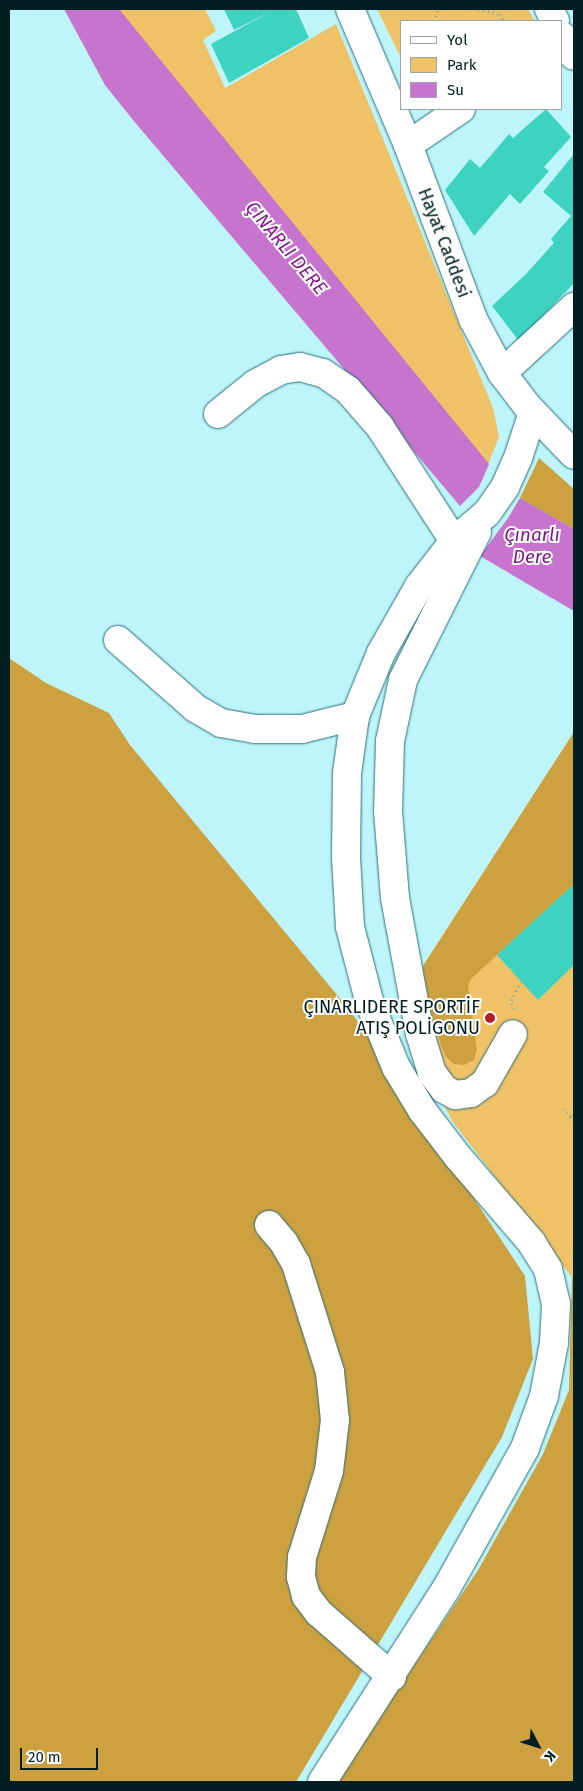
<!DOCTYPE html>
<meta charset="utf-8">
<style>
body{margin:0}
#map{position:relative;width:583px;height:1791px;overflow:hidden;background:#bef5fb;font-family:"Fira Sans",sans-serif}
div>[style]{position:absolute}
.green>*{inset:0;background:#efc267}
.forest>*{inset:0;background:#cda140}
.water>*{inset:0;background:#c674ce}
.building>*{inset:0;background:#3ed2c1}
.path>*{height:3px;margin-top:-1.5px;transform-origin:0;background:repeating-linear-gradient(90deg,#77a4a9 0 1px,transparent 0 5px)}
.roads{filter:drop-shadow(0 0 1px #2a7178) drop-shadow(0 0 1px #2a7178)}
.minor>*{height:28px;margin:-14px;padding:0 14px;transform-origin:14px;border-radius:14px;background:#fff}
.dots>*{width:14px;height:14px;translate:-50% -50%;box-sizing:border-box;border:2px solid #fff;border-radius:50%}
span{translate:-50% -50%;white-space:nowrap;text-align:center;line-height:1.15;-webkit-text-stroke:4px #fff;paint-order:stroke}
.street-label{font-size:18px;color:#011e21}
.poi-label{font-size:18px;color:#011e21}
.right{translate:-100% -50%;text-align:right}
.water-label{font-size:19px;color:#801b8b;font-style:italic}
.frame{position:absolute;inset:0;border:10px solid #011e21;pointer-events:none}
.legend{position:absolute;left:400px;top:20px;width:162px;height:90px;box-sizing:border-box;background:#fff;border:1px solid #99a5a6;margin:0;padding:6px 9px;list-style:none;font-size:15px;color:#011e21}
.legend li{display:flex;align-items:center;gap:10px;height:25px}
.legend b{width:25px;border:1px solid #99a5a6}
.north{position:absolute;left:513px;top:1721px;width:50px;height:50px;-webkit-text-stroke:4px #fff;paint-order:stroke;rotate:130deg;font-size:14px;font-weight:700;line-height:20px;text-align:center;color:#011e21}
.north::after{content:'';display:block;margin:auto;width:18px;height:22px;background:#011e21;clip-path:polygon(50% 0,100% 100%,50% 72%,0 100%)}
.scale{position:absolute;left:20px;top:1748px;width:78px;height:22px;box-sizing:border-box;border:2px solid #011e21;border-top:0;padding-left:6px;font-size:15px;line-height:18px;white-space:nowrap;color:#011e21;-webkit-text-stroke:4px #fff;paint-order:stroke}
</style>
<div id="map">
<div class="green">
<div style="clip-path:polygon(93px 9px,205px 9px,216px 31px,203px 40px,225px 88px,336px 24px,493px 408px,499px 437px,479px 487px)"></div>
<div style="clip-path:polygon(377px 9px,528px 9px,535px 21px,402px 21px,402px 60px)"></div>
<div style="clip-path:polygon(574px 732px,574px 1280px,453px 1122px,407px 1037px,411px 984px)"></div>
</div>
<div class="forest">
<div style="clip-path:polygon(539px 458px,574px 489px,574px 529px,520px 498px)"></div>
<div style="clip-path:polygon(9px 658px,46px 683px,109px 713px,130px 745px,352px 1013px,525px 1276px,533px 1359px,502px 1437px,296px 1782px,9px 1782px)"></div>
<div style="clip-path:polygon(574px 732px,574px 884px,471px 979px,468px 986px,477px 1050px,474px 1060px,464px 1065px,454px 1064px,446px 1057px,441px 1045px,430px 1007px,423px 966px)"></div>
<div style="clip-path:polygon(572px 1277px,574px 1280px,574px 1782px,336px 1782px,478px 1570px,543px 1454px,569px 1390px)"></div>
</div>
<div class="water">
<div style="clip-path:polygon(64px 9px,119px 9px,489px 464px,479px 487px,460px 506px,133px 120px,105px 85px)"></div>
<div style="clip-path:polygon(520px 498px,574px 529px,574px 611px,480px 556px,508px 518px)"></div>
</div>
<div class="building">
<div style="clip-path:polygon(224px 9px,296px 9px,309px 38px,229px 83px,211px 44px,270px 12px,234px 30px)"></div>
<div style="clip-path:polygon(546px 109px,571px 137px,544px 167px,549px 171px,520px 204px,510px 194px,474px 236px,445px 190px,470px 159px,480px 168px,509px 134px,513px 138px)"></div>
<div style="clip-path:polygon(574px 154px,574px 283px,519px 341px,492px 306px,525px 275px,554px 243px,551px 239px,571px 216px,543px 192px)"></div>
<div style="clip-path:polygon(574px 884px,574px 965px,538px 1000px,497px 955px)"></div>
</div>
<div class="path">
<div style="left:478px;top:9px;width:23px;rotate:13deg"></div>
<div style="left:500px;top:14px;width:8px;rotate:60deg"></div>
<div style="left:434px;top:21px;width:13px;rotate:-72deg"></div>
<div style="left:513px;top:1009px;width:9px;rotate:-103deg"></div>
<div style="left:511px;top:1000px;width:21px;rotate:-62deg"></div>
<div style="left:563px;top:1109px;width:16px;rotate:45deg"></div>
</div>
<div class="roads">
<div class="minor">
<div style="left:350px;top:9px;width:148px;rotate:66.9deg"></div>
<div style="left:408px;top:145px;width:186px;rotate:69.5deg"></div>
<div style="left:473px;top:319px;width:61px;rotate:61.8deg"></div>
<div style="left:502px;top:373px;width:43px;rotate:52.6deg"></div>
<div style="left:528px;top:407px;width:66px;rotate:46.2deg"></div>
<div style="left:549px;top:9px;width:13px;rotate:63deg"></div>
<div style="left:562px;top:36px;width:23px;rotate:59deg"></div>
<div style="left:408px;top:145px;width:64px;rotate:-34.2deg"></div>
<div style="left:502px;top:373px;width:98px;rotate:-42.5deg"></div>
<div style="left:218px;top:414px;width:48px;rotate:-39deg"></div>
<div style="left:255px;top:384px;width:30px;rotate:-28deg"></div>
<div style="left:281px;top:370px;width:19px;rotate:-9deg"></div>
<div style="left:300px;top:367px;width:24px;rotate:15deg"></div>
<div style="left:323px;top:373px;width:30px;rotate:34deg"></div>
<div style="left:348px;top:390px;width:49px;rotate:49.1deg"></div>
<div style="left:380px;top:427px;width:136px;rotate:57deg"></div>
<div style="left:477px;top:532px;width:165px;rotate:116.6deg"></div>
<div style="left:403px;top:680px;width:62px;rotate:102deg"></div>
<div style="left:390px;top:741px;width:70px;rotate:91.6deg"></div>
<div style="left:388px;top:811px;width:87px;rotate:85.4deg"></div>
<div style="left:395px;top:898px;width:138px;rotate:79.6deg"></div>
<div style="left:420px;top:1034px;width:41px;rotate:72.9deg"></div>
<div style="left:432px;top:1073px;width:20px;rotate:53deg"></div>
<div style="left:444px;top:1089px;width:13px;rotate:29deg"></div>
<div style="left:455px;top:1095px;width:16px;rotate:-7deg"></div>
<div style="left:471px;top:1093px;width:17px;rotate:-36deg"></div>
<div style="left:485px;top:1083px;width:56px;rotate:-60.3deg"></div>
<div style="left:118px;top:640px;width:103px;rotate:41.4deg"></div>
<div style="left:195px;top:708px;width:30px;rotate:30deg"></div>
<div style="left:221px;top:723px;width:35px;rotate:10deg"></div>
<div style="left:255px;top:729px;width:47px"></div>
<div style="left:302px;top:729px;width:55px;rotate:-13.8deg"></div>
<div style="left:269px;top:1225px;width:23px;rotate:50deg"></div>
<div style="left:284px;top:1243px;width:24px;rotate:60deg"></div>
<div style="left:296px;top:1264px;width:113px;rotate:72.5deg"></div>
<div style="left:330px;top:1372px;width:48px;rotate:84.1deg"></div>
<div style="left:335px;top:1420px;width:51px;rotate:96.7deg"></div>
<div style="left:329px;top:1471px;width:90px;rotate:107.4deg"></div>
<div style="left:302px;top:1557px;width:20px;rotate:93deg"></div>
<div style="left:301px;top:1577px;width:20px;rotate:75deg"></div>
<div style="left:306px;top:1596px;width:21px;rotate:53deg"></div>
<div style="left:319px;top:1613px;width:97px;rotate:41.2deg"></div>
<div style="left:322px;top:1782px;width:229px;rotate:-57.3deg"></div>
<div style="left:446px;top:1589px;width:162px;rotate:-60.7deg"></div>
<div style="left:525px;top:1448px;width:55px;rotate:-69.9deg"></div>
<div style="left:544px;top:1396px;width:54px;rotate:-79.3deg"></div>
<div style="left:554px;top:1343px;width:39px;rotate:-87deg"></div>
<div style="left:556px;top:1304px;width:36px;rotate:-103deg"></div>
<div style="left:548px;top:1269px;width:31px;rotate:-122deg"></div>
<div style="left:532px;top:1243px;width:113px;rotate:-130.7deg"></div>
<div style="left:458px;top:1157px;width:59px;rotate:-127.5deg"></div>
<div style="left:422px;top:1110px;width:50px;rotate:-121.2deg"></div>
<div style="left:396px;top:1067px;width:68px;rotate:-112.4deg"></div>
<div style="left:370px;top:1004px;width:80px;rotate:-104.6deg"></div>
<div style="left:350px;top:927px;width:70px;rotate:-93.3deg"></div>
<div style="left:346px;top:857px;width:84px;rotate:-89.3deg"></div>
<div style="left:347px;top:773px;width:58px;rotate:-82deg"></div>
<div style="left:355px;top:716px;width:68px;rotate:-67.6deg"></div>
<div style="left:381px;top:653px;width:77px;rotate:-60.4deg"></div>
<div style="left:419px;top:586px;width:57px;rotate:-52.1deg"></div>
<div style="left:454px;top:541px;width:43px;rotate:-40.3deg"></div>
<div style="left:487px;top:513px;width:32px;rotate:-55deg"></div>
<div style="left:505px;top:487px;width:32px;rotate:-66deg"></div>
<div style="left:518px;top:458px;width:48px;rotate:-71.9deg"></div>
</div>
</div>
<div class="dots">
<div style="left:490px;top:1018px;background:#b11f2a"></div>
</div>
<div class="street-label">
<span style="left:444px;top:243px;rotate:69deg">Hayat Caddesi</span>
</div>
<div class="poi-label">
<span class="right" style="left:480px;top:1018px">ÇINARLIDERE SPORTİF<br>ATIŞ POLİGONU</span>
</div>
<div class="water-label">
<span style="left:286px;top:248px;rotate:50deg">ÇINARLI DERE</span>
<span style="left:532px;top:546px">Çınarlı<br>Dere</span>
</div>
<div class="frame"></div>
<ul class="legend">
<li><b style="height:6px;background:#fff"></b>Yol</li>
<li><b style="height:14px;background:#efc267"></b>Park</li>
<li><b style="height:14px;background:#c674ce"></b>Su</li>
</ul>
<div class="north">K</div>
<div class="scale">20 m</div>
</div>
